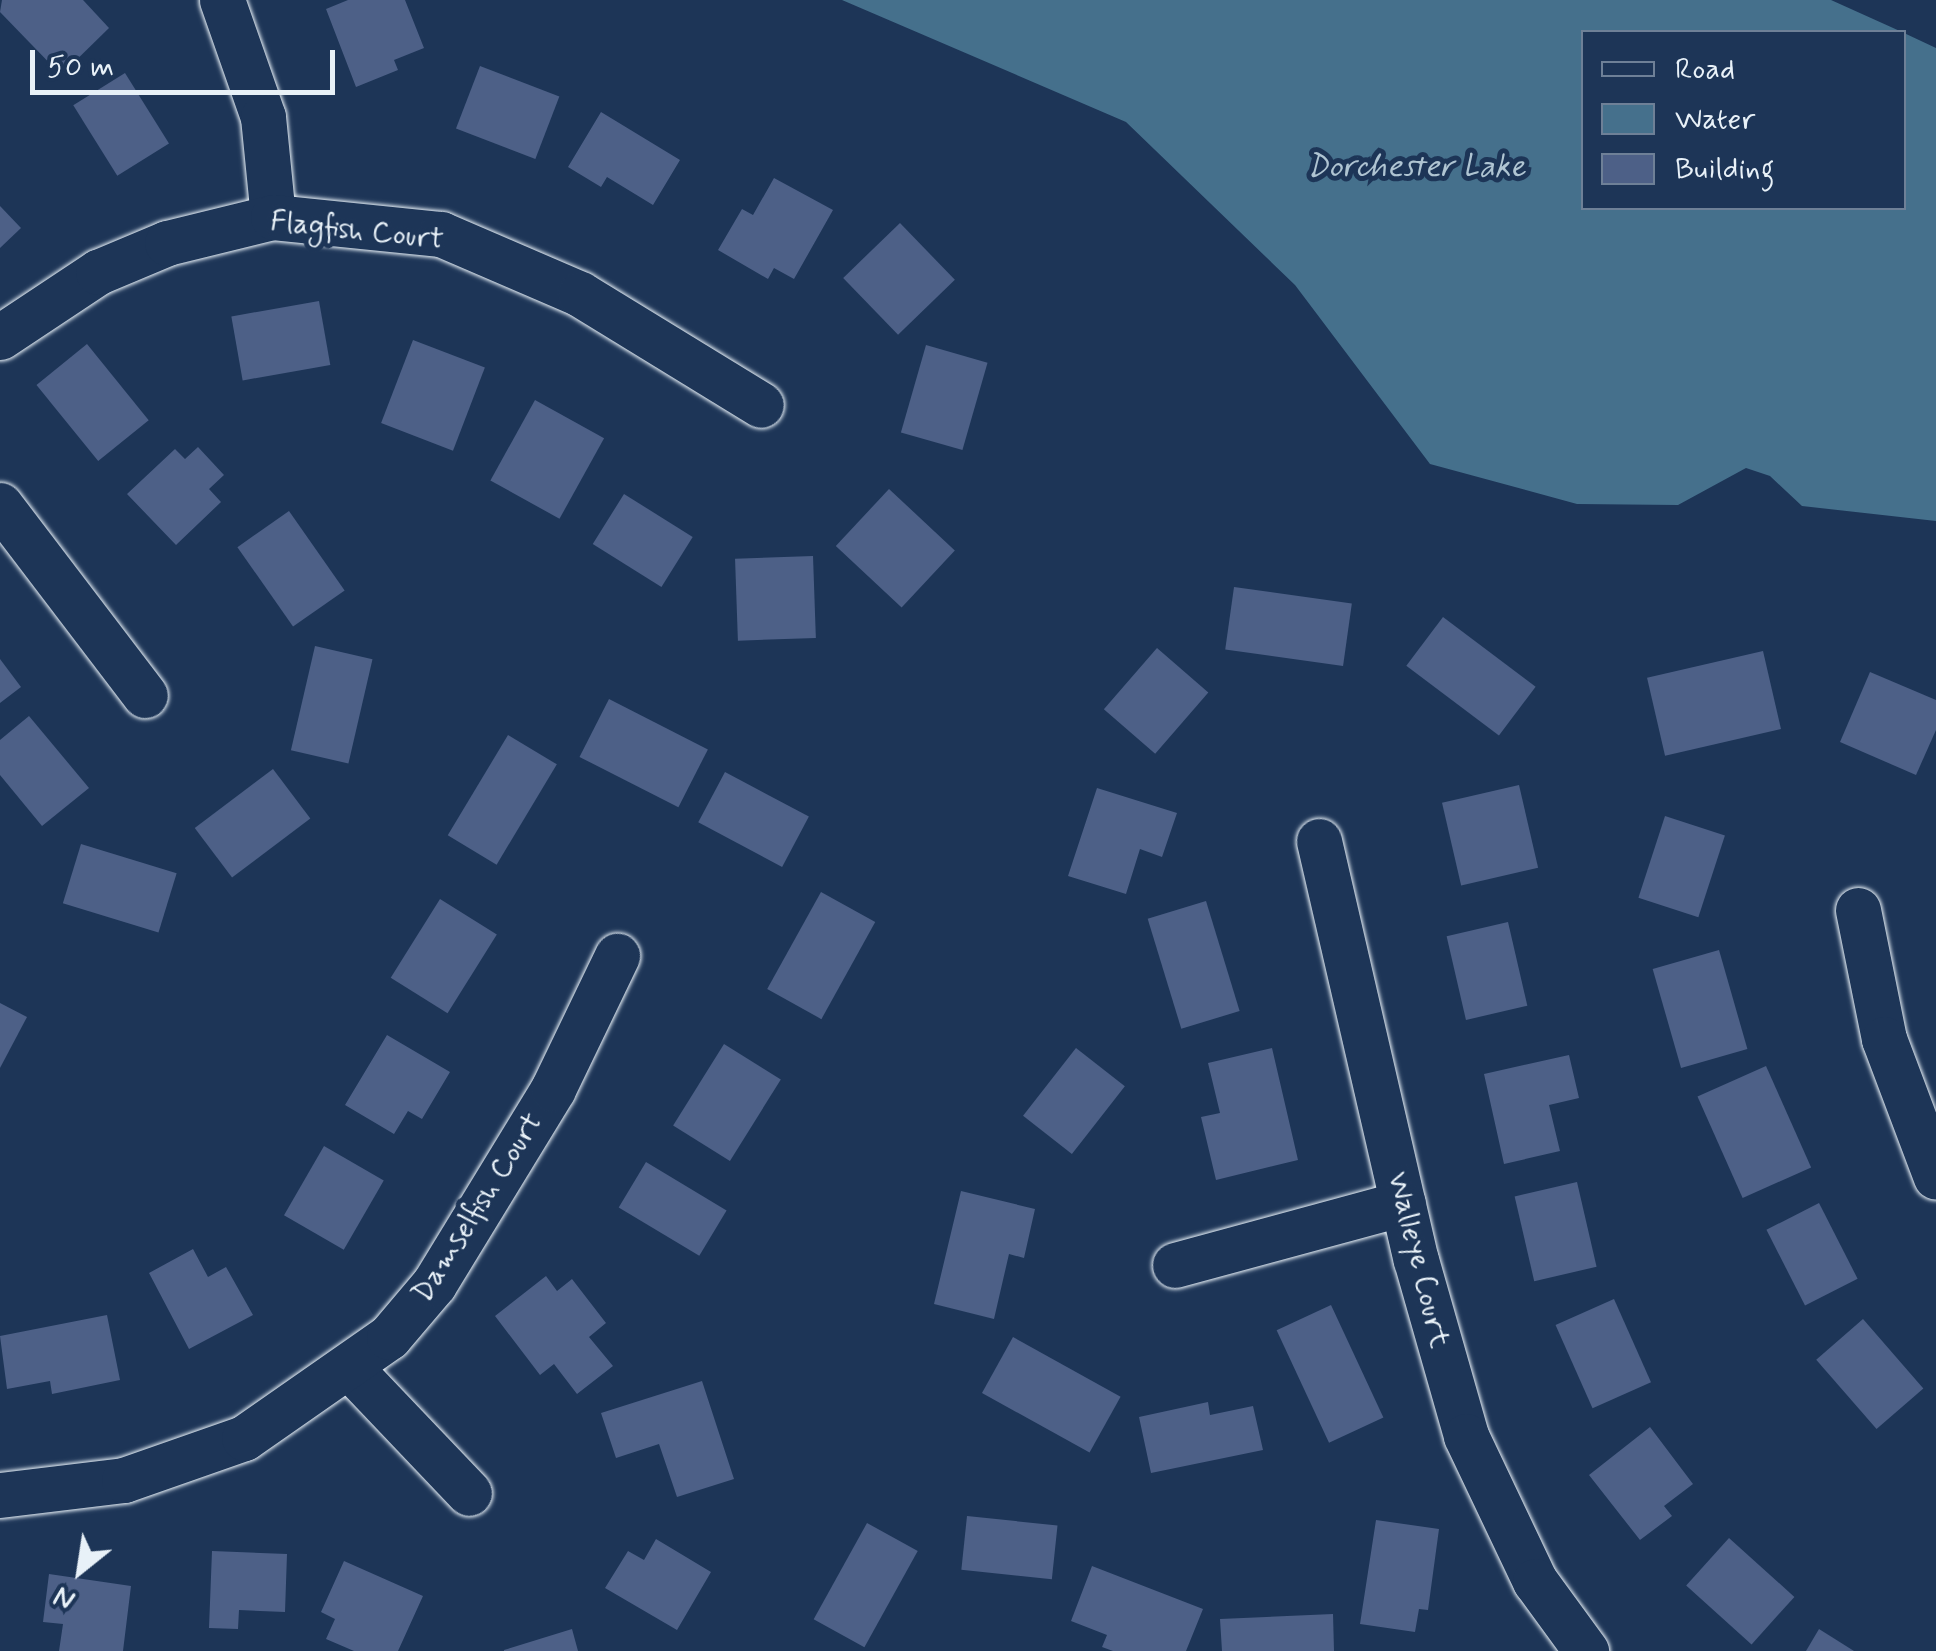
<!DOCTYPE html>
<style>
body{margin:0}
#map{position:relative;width:1936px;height:1651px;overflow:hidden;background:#1d3557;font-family:Mynerve,sans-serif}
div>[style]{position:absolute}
.water>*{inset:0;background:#45708c}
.building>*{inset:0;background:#4d6087;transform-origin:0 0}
.roads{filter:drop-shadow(0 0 2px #e8f1f8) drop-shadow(0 0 2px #e8f1f8)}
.street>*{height:45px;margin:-22.5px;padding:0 22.5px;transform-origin:22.5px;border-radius:22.5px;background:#1d3557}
span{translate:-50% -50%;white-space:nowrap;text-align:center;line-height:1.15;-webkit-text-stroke:10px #1d3557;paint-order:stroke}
.street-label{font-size:30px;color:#e8f1f8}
.water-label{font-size:32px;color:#afc4d2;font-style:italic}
.legend{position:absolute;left:1581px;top:30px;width:325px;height:180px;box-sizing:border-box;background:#1d3557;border:2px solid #6e8097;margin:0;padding:12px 18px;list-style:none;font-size:30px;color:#e8f1f8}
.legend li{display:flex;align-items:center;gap:20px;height:50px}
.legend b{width:50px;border:2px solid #6e8097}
.north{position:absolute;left:30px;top:1521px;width:100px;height:100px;-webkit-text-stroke:8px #1d3557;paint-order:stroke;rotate:210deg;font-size:28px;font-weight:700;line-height:40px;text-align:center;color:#e8f1f8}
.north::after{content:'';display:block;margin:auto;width:35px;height:45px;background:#e8f1f8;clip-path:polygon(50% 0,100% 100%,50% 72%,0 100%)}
.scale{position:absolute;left:30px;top:50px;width:305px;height:45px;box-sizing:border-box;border:5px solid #e8f1f8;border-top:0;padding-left:12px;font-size:30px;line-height:35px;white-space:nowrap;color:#e8f1f8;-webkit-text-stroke:8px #1d3557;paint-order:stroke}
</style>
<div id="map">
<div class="water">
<div style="clip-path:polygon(842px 0,1831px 0,1902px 32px,1584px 32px,1584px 208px,1904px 208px,1904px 33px,1936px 48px,1936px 521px,1802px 506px,1770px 476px,1746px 468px,1678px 505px,1577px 504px,1430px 464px,1295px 285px,1126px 122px)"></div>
</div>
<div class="building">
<div style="clip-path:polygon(83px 0,109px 28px,61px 75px,0 12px,2px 0)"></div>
<div style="clip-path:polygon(348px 0,405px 0,424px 48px,394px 60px,398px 70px,356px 87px,326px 9px)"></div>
<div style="left:480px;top:66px;width:85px;height:67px;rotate:21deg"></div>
<div style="left:125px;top:73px;width:83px;height:61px;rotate:58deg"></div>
<div style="clip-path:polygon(601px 112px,680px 160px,653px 205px,607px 177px,601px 187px,568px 167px)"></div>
<div style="clip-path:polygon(774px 178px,833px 210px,794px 279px,774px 268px,768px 279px,718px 250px,742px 209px,753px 215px)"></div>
<div style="clip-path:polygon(0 206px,21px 228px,0 248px)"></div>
<div style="left:900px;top:223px;width:79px;height:79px;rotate:46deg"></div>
<div style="left:319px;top:301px;width:65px;height:89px;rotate:80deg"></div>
<div style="left:413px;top:340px;width:77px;height:89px;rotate:21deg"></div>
<div style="left:87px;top:344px;width:98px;height:65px;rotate:51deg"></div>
<div style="left:926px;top:345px;width:64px;height:91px;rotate:16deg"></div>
<div style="left:535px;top:400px;width:79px;height:92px;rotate:29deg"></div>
<div style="clip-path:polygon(198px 447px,224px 475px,209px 489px,221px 502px,176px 545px,127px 494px,175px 449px,185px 459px)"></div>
<div style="left:889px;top:489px;width:90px;height:78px;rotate:43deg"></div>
<div style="left:624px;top:494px;width:81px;height:59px;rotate:32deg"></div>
<div style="left:289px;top:511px;width:97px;height:63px;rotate:55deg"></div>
<div style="left:813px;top:556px;width:82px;height:78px;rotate:88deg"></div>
<div style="left:1234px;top:587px;width:119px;height:63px;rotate:8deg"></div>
<div style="left:1443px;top:617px;width:116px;height:61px;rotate:37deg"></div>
<div style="left:315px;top:646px;width:59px;height:107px;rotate:13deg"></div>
<div style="left:1157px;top:648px;width:68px;height:81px;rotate:41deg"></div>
<div style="left:1763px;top:651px;width:80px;height:119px;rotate:77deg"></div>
<div style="clip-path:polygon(0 659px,21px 687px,0 703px)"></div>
<div style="clip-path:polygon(1870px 672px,1936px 700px,1936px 730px,1916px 775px,1840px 742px)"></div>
<div style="left:609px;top:699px;width:111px;height:65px;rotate:27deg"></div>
<div style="clip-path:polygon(29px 716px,89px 788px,42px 826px,0 775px,0 740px)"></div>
<div style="left:508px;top:735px;width:57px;height:117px;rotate:31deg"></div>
<div style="left:273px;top:769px;width:62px;height:98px;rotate:53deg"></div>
<div style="left:725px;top:772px;width:95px;height:57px;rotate:28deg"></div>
<div style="left:1519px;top:785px;width:85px;height:79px;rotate:77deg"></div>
<div style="clip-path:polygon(1097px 788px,1177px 813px,1162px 857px,1140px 849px,1126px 894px,1068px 876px)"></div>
<div style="left:1665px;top:816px;width:63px;height:86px;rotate:18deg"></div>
<div style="left:81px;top:844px;width:100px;height:62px;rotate:17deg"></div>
<div style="left:821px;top:892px;width:62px;height:111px;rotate:29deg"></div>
<div style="left:440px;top:899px;width:67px;height:93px;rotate:32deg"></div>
<div style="left:1206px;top:901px;width:115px;height:61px;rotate:73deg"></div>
<div style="left:1508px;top:922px;width:86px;height:63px;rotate:77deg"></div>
<div style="left:1719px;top:950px;width:103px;height:69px;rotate:74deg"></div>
<div style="clip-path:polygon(0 1003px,27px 1017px,0 1068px)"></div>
<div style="clip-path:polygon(387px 1035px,450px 1072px,422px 1119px,408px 1111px,394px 1134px,345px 1105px)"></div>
<div style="left:724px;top:1044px;width:67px;height:96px;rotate:32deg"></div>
<div style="left:1076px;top:1048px;width:62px;height:86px;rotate:38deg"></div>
<div style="clip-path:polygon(1272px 1048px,1298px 1160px,1216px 1180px,1201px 1117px,1220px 1113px,1208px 1063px)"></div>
<div style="clip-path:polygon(1569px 1055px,1579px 1098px,1549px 1105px,1560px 1151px,1504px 1164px,1484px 1074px)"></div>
<div style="left:1766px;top:1066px;width:111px;height:75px;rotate:66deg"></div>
<div style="left:324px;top:1146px;width:69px;height:80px;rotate:30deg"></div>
<div style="left:646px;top:1162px;width:94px;height:53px;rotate:31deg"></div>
<div style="left:1577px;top:1182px;width:87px;height:64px;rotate:77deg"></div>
<div style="clip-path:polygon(961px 1191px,1035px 1209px,1024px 1258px,1009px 1254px,994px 1319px,934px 1304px)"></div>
<div style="left:1819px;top:1203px;width:85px;height:59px;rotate:63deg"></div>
<div style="clip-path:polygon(193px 1249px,208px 1277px,226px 1267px,253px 1315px,189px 1349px,149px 1273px)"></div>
<div style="clip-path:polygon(546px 1276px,557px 1291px,572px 1279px,606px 1323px,589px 1337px,613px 1366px,577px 1394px,554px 1364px,540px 1375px,495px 1316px)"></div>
<div style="left:1614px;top:1299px;width:91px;height:64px;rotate:66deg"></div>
<div style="left:1331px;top:1305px;width:124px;height:60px;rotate:65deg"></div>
<div style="clip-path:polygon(107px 1315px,120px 1380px,52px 1394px,50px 1381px,7px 1389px,0 1336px)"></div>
<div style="left:1863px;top:1319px;width:92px;height:62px;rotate:49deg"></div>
<div style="left:1013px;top:1337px;width:123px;height:64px;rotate:29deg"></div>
<div style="clip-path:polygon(702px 1381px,734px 1479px,677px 1497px,659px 1444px,616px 1458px,601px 1413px)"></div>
<div style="clip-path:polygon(1208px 1402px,1210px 1415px,1253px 1406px,1263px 1450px,1151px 1473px,1139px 1417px)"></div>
<div style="clip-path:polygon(1650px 1427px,1693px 1484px,1664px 1506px,1672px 1516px,1640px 1540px,1589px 1475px)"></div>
<div style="left:967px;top:1516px;width:91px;height:54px;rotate:6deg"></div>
<div style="clip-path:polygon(1376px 1520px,1439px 1529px,1428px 1610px,1419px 1609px,1415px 1632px,1360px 1624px)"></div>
<div style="left:867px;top:1523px;width:58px;height:110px;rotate:29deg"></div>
<div style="left:1729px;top:1538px;width:88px;height:64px;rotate:42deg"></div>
<div style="clip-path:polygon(656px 1539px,711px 1572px,677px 1630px,605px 1588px,628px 1551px,644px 1560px)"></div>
<div style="clip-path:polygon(212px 1551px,287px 1554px,285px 1612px,239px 1610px,238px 1629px,209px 1628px)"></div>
<div style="clip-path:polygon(344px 1561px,423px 1596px,398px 1651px,354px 1651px,326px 1639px,335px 1619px,321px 1612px)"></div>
<div style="clip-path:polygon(1092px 1566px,1203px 1609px,1186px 1651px,1113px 1651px,1102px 1647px,1107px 1635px,1071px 1621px)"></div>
<div style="clip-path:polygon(49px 1574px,131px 1586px,123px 1651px,59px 1651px,63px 1624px,43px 1622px)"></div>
<div style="clip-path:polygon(1333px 1614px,1334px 1651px,1222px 1651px,1220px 1619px)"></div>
<div style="clip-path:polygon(572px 1629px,578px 1651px,504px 1651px,504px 1650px)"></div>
<div style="clip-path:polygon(1819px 1629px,1854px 1651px,1806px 1651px)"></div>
</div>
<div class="roads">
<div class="street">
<div style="left:222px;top:0;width:124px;rotate:70.7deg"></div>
<div style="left:263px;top:117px;width:100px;rotate:84.3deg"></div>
<div style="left:0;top:337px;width:118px;rotate:-33.6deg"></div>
<div style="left:98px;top:272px;width:75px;rotate:-22.8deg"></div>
<div style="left:167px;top:243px;width:109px;rotate:-13.8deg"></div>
<div style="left:273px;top:217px;width:169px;rotate:5.8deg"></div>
<div style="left:441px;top:234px;width:151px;rotate:23.3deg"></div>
<div style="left:580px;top:294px;width:212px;rotate:31.5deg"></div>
<div style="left:0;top:505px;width:239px;rotate:52.7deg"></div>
<div style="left:1319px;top:841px;width:430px;rotate:77deg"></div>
<div style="left:1416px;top:1260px;width:183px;rotate:74.1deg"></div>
<div style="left:1466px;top:1436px;width:161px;rotate:64.6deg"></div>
<div style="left:1535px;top:1581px;width:87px;rotate:53.9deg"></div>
<div style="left:1858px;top:910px;width:132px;rotate:78.6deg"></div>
<div style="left:1884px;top:1039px;width:147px;rotate:69.4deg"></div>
<div style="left:1175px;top:1265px;width:236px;rotate:-15.2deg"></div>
<div style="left:351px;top:1369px;width:171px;rotate:46.4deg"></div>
<div style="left:0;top:1495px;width:125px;rotate:-6.9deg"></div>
<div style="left:124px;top:1480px;width:127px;rotate:-19.3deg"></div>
<div style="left:244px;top:1438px;width:177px;rotate:-34.9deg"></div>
<div style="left:389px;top:1337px;width:70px;rotate:-49.7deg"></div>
<div style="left:434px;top:1284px;width:228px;rotate:-58.6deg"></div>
<div style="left:553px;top:1089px;width:148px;rotate:-64.3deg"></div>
</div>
</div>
<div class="street-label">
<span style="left:357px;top:231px;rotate:6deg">Flagfish Court</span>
<span style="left:478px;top:1208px;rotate:-58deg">Damselfish Court</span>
<span style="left:1418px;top:1260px;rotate:76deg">Walleye Court</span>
</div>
<div class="water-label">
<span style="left:1416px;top:167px">Dorchester Lake</span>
</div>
<ul class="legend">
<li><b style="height:12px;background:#1d3557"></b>Road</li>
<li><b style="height:28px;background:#45708c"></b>Water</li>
<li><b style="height:28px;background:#4d6087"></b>Building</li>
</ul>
<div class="north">N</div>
<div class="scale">50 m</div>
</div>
